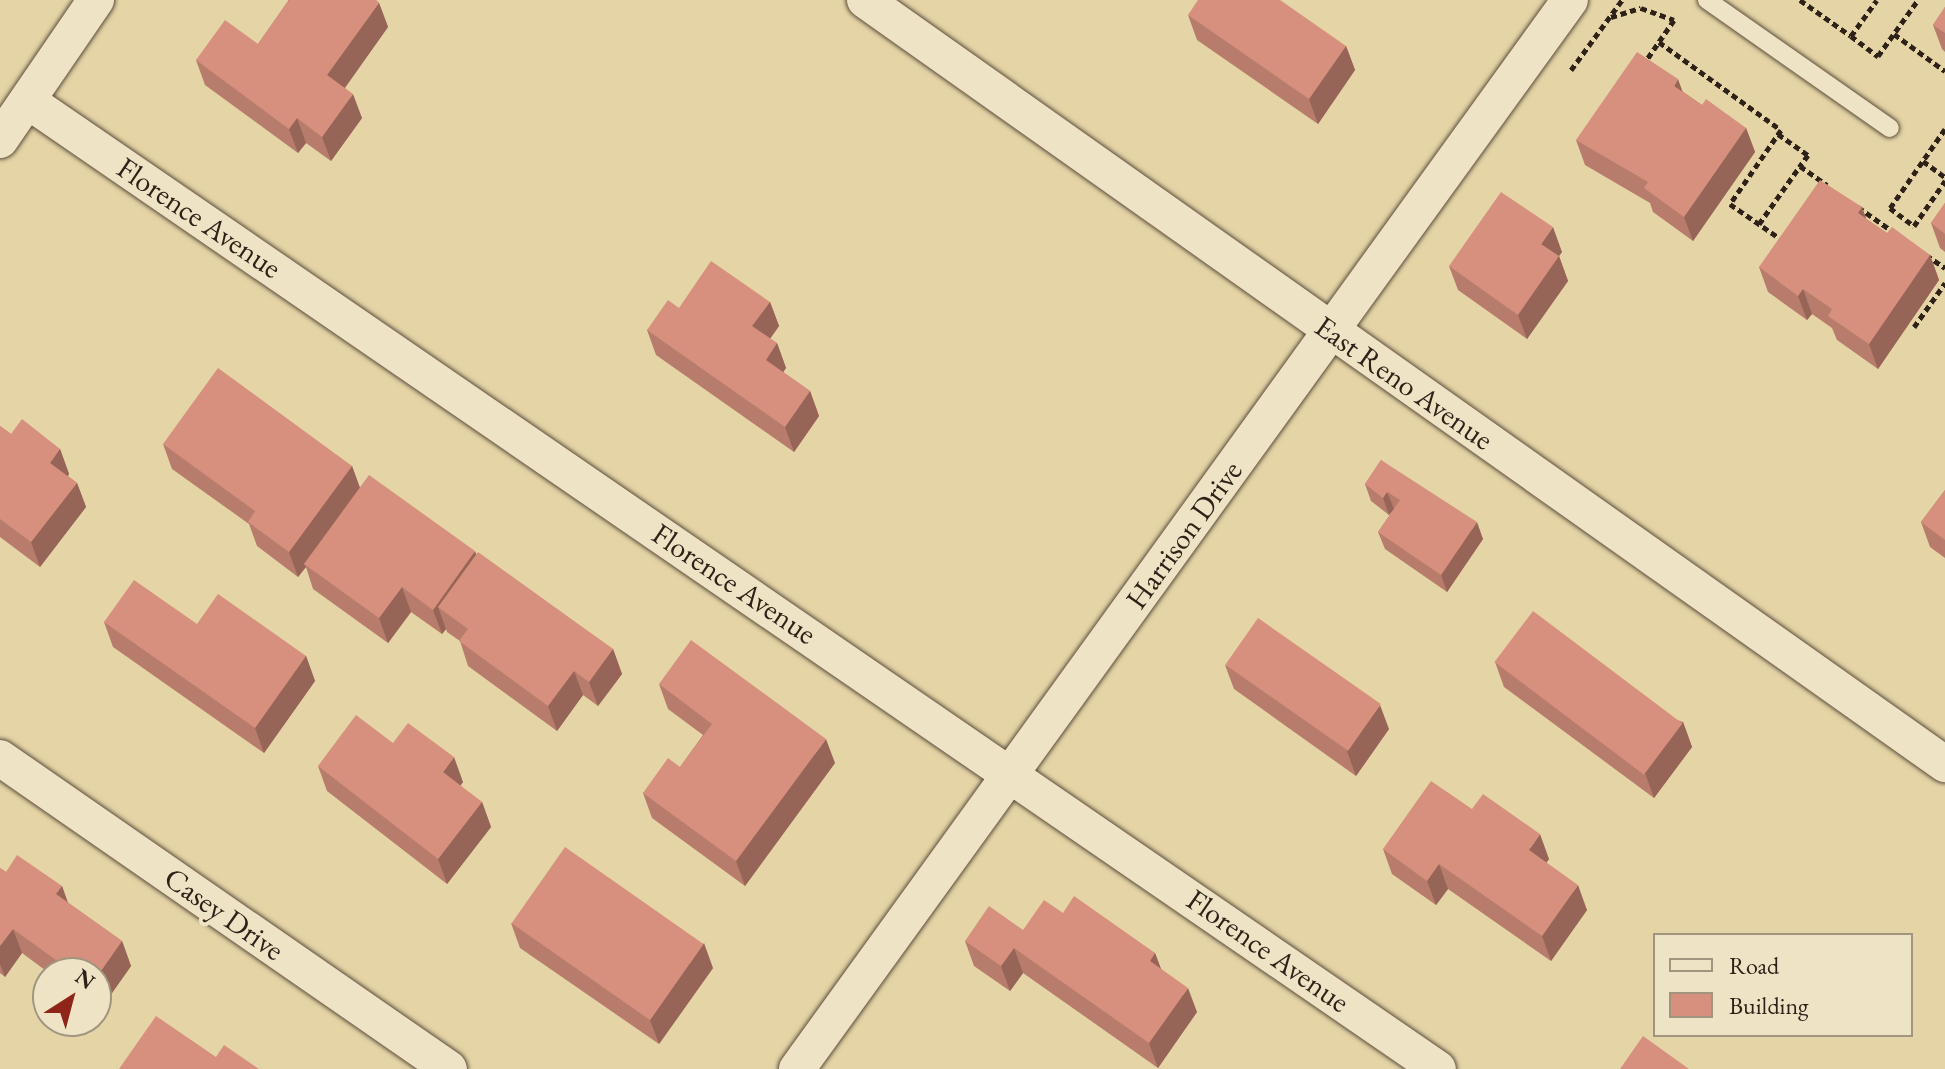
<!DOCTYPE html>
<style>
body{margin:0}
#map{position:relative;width:1945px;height:1069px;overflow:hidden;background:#e5d4a6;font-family:"EB Garamond",serif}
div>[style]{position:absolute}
.path>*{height:5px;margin-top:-2.5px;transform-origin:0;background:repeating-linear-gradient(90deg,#2d2118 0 6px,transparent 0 10px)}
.roads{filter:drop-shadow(0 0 2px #5b4e3c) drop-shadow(0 0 2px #5b4e3c)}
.lane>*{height:18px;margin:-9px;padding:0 9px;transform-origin:9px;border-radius:9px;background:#eee3c5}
.street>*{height:36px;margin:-18px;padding:0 18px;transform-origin:18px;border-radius:18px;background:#eee3c5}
.wall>*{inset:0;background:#b87c6c}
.shaded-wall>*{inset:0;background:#966558}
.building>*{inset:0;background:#d6907d;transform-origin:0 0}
span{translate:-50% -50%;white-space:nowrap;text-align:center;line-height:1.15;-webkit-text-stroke:8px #eee3c5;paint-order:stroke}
.street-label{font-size:30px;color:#2d2118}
.legend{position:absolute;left:1653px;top:933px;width:260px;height:104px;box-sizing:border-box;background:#eee3c5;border:2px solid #a19580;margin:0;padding:10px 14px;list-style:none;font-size:24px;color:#2d2118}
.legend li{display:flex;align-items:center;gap:16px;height:40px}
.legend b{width:40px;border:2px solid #a19580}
.north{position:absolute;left:32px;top:957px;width:80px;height:80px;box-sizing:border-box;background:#eee3c5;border:2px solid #a19580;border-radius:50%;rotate:36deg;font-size:22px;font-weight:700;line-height:32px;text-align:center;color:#2d2118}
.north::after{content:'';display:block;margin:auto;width:28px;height:36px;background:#8f2418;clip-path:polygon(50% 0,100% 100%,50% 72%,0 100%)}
</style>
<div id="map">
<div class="path">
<div style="left:1800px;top:0;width:62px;rotate:35.2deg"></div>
<div style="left:1851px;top:36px;width:44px;rotate:-54.2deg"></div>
<div style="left:1611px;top:17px;width:31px;rotate:-17deg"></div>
<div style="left:1641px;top:8px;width:35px;rotate:20deg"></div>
<div style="left:1674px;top:20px;width:51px;rotate:124.6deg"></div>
<div style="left:1894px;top:34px;width:63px;rotate:36deg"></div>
<div style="left:1851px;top:36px;width:34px;rotate:37deg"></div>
<div style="left:1878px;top:56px;width:69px;rotate:-54.5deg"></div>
<div style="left:1659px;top:42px;width:150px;rotate:35.8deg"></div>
<div style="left:1781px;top:130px;width:90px;rotate:124.6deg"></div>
<div style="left:1730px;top:204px;width:67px;rotate:34.6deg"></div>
<div style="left:1571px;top:70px;width:87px;rotate:-53.9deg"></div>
<div style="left:1945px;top:129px;width:96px;rotate:124.8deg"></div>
<div style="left:1890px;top:208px;width:30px;rotate:37deg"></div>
<div style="left:1914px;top:226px;width:55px;rotate:-55.4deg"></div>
<div style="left:1778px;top:134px;width:37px;rotate:35deg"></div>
<div style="left:1808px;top:155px;width:14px;rotate:126deg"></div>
<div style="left:1923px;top:161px;width:27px;rotate:36deg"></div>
<div style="left:1858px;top:207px;width:45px;rotate:35.1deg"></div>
<div style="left:1759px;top:224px;width:71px;rotate:-54.7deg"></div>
<div style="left:1800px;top:166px;width:33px;rotate:35deg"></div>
<div style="left:1926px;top:255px;width:23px;rotate:34deg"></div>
<div style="left:1914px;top:327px;width:54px;rotate:-54.8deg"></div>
</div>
<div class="roads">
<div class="lane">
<div style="left:1707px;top:0;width:223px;rotate:35deg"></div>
</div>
<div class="street">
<div style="left:865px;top:0;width:1323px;rotate:35.28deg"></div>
<div style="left:28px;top:101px;width:1710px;rotate:34.47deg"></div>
<div style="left:0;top:140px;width:170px;rotate:-55.6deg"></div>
<div style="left:0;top:758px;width:546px;rotate:34.71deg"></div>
<div style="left:797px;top:1069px;width:1319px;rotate:-54.13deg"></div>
</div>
</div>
<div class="wall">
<div style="clip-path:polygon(288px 0,376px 0,379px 3px,388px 27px,345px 88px,362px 118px,331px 161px,306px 143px,298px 153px,205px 85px,196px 60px,258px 44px,288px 1px)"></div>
<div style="clip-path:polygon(1945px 7px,1945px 52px,1942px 49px,1933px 25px)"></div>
<div style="clip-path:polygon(1188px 15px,1346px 46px,1355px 70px,1318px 124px,1197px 40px)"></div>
<div style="clip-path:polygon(1682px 91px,1702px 105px,1746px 128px,1755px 152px,1693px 241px,1653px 212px,1650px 203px,1585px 165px,1576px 140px)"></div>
<div style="clip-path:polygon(1945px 203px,1945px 252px,1940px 248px,1931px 223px)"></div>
<div style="clip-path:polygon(1862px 207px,1866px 219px,1887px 233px,1930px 255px,1939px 280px,1878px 369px,1837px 340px,1832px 328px,1812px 314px,1807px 320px,1768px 292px,1759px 267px)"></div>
<div style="clip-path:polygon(1562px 252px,1559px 256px,1568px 281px,1527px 339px,1458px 290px,1449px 266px)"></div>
<div style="clip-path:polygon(770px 302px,779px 326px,770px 339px,777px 343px,786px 368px,783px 372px,810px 391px,819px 416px,794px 452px,656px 355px,647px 330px,679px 308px)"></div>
<div style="clip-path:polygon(0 426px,11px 434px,60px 449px,69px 474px,68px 476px,77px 483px,86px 507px,40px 567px,0 537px)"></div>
<div style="clip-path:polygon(163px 444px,352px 466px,360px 488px,476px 554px,613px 649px,622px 674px,598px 706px,583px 695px,557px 731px,468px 666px,460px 641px,447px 632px,446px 629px,442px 634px,411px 612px,388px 643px,313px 589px,306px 567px,298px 577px,257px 546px,249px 524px,172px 469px)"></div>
<div style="clip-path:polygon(1381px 460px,1483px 539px,1447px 592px,1385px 549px,1378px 532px,1394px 509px,1389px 515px,1371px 501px,1365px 484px)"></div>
<div style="clip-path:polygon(1945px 490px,1945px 558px,1930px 547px,1921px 522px)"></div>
<div style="clip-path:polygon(104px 622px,197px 624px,306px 656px,315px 681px,264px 753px,113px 647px)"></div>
<div style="clip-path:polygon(1495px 662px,1683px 722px,1692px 747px,1654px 798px,1504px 687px)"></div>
<div style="clip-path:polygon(1225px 665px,1389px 729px,1356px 776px,1234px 689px)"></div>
<div style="clip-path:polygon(659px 684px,835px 763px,745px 886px,652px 818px,643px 793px,680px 767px,703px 735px,668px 709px)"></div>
<div style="clip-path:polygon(393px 743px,463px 782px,460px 786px,482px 802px,491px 827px,447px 884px,327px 791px,318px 766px)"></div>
<div style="clip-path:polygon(1472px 809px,1549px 859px,1546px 862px,1587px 910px,1551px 961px,1448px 889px,1436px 905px,1392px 874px,1383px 849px)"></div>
<div style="clip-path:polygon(0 868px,6px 872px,62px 886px,67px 902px,122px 941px,131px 966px,100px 1010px,96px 1007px,96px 973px,49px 973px,22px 953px,5px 977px,0 973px)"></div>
<div style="clip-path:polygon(1063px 913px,1155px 953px,1161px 969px,1197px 1012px,1158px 1068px,1023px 973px,1010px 991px,974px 966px,965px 941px,1023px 930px)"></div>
<div style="clip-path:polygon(511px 923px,713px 968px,659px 1044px,520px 948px)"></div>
</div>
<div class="shaded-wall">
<div style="clip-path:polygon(379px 3px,388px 27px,336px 100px,327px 75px)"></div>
<div style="clip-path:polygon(1346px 46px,1355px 70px,1318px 124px,1309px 99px)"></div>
<div style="clip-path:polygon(1678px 79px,1687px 104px,1674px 86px)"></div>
<div style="clip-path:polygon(353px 94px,362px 118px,331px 161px,322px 137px)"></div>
<div style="clip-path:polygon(297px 118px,306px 143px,298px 153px,289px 129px)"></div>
<div style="clip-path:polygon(1746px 128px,1755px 152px,1693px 241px,1684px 217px)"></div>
<div style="clip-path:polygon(1862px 207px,1871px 232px,1858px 213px)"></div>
<div style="clip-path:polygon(1553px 227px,1562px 252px,1559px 256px,1568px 281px,1527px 339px,1518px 315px,1541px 244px)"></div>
<div style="clip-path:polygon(1930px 255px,1939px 280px,1878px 369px,1869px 344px)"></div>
<div style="clip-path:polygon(1803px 289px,1812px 314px,1807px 320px,1798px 296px)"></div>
<div style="clip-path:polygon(770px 302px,779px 326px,761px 351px,752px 326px)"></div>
<div style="clip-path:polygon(777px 343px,786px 368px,775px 384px,766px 360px)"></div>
<div style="clip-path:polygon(810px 391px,819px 416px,794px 452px,785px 427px)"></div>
<div style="clip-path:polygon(60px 449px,69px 474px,59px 487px,50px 463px)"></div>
<div style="clip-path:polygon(352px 466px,361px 491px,304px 564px,306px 567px,298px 577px,289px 552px)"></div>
<div style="clip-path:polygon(77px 483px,86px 507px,40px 567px,31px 542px)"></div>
<div style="clip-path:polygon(1387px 492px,1394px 509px,1389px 515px,1383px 498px)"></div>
<div style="clip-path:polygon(1477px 522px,1483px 539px,1447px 592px,1441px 575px)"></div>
<div style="clip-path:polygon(475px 551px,484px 576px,438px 607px,446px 629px,442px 634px,433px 610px)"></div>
<div style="clip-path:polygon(402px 587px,411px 612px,388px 643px,379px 618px)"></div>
<div style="clip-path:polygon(613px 649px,622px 674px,598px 706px,589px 682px)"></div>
<div style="clip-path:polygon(306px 656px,315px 681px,264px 753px,255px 728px)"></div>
<div style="clip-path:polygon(574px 671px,583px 695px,557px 731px,548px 706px)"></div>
<div style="clip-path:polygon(1380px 705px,1389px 729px,1356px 776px,1347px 751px)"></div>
<div style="clip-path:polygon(1683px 722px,1692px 747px,1654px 798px,1645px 773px)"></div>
<div style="clip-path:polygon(826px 739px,835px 763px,745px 886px,736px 861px)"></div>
<div style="clip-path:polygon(454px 757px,463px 782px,452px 797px,443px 772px)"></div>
<div style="clip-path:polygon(482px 802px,491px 827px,447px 884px,438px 859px)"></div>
<div style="clip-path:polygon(1540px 834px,1549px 859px,1538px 875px,1529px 850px)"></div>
<div style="clip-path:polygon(1439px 864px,1448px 889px,1436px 905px,1427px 881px)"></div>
<div style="clip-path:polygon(1578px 885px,1587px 910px,1551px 961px,1542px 936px)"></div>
<div style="clip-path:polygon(62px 886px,71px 911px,56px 894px)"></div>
<div style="clip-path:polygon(13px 929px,22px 953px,5px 977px,0 964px,0 946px)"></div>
<div style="clip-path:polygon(122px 941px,131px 966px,100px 1010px,96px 998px,96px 978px)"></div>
<div style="clip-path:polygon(704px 943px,713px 968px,659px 1044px,650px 1020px)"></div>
<div style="clip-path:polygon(1014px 948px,1023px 973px,1010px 991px,1001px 966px)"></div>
<div style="clip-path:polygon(1155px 953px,1164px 977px,1150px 961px)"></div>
<div style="clip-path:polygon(1188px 988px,1197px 1012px,1158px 1068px,1149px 1043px)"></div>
</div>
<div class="building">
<div style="clip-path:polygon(289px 0,376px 0,379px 3px,327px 75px,353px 94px,322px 137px,297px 118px,289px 129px,196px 60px,225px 20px,258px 44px)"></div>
<div style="clip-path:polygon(1198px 0,1280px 0,1346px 46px,1309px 99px,1188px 15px)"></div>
<div style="clip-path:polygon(1945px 7px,1945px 33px,1933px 25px)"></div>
<div style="clip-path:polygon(1637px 52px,1678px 79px,1674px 86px,1702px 105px,1706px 99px,1746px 128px,1684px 217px,1644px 188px,1648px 182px,1576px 140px)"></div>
<div style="clip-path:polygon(1820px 180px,1862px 207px,1858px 213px,1887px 233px,1892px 227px,1930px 255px,1869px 344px,1828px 316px,1832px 309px,1803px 289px,1798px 296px,1759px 267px)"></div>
<div style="clip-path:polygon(1501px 192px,1553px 227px,1541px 244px,1559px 256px,1518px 315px,1449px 266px)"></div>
<div style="clip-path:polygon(1945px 203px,1945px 234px,1931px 223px)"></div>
<div style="clip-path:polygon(711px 261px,770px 302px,752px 326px,777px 343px,766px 360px,810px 391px,785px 427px,647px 330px,668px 300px,679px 308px)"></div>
<div style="clip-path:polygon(218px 368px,352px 466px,289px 552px,248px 522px,255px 511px,163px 444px)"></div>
<div style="clip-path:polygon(22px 419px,60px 449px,50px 463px,77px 483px,31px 542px,0 519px,0 426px,11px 434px)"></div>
<div style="clip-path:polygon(1381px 460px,1477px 522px,1441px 575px,1378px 532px,1400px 500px,1387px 492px,1383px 498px,1365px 484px)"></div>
<div style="clip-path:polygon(369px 475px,475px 551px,433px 610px,402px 587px,379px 618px,304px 564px)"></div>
<div style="clip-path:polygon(1945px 490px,1945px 540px,1921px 522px)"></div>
<div style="clip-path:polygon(478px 552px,613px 649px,589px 682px,574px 671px,548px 706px,459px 641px,468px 629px,438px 607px)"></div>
<div style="clip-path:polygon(134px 580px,197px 624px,218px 594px,306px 656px,255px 728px,104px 622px)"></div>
<div style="left:1533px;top:611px;width:187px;height:64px;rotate:37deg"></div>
<div style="left:1258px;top:618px;width:150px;height:57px;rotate:35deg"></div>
<div style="clip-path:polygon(691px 640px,826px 739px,736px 861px,643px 793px,668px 758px,680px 767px,712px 724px,659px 684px)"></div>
<div style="clip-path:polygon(356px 715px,393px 743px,408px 723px,454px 757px,443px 772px,482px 802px,438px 859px,318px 766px)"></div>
<div style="clip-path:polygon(1431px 781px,1472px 809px,1483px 794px,1540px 834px,1529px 850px,1578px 885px,1542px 936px,1439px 864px,1427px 881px,1383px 849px)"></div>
<div style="left:565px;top:847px;width:169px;height:93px;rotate:35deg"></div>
<div style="clip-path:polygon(17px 855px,62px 886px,56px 894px,122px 941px,96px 978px,96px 973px,74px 973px,13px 929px,0 946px,0 868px,6px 872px)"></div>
<div style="clip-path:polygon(1074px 896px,1155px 953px,1150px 961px,1188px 988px,1149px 1043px,1014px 948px,1001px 966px,965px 941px,989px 906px,1023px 930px,1044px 900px,1063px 913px)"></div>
<div style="clip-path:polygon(156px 1016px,216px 1057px,224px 1045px,259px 1069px,119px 1069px)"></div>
<div style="clip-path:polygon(1643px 1036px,1689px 1069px,1620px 1069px)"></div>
</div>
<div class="street-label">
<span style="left:199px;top:218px;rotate:34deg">Florence Avenue</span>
<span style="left:1404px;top:383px;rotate:35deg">East Reno Avenue</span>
<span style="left:1184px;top:535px;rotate:-54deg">Harrison Drive</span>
<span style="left:734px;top:584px;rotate:34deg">Florence Avenue</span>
<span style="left:224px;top:914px;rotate:35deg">Casey Drive</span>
<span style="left:1268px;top:951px;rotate:35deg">Florence Avenue</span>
</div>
<ul class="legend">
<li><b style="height:10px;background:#eee3c5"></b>Road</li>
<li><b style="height:22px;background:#d6907d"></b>Building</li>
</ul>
<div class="north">N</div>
</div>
